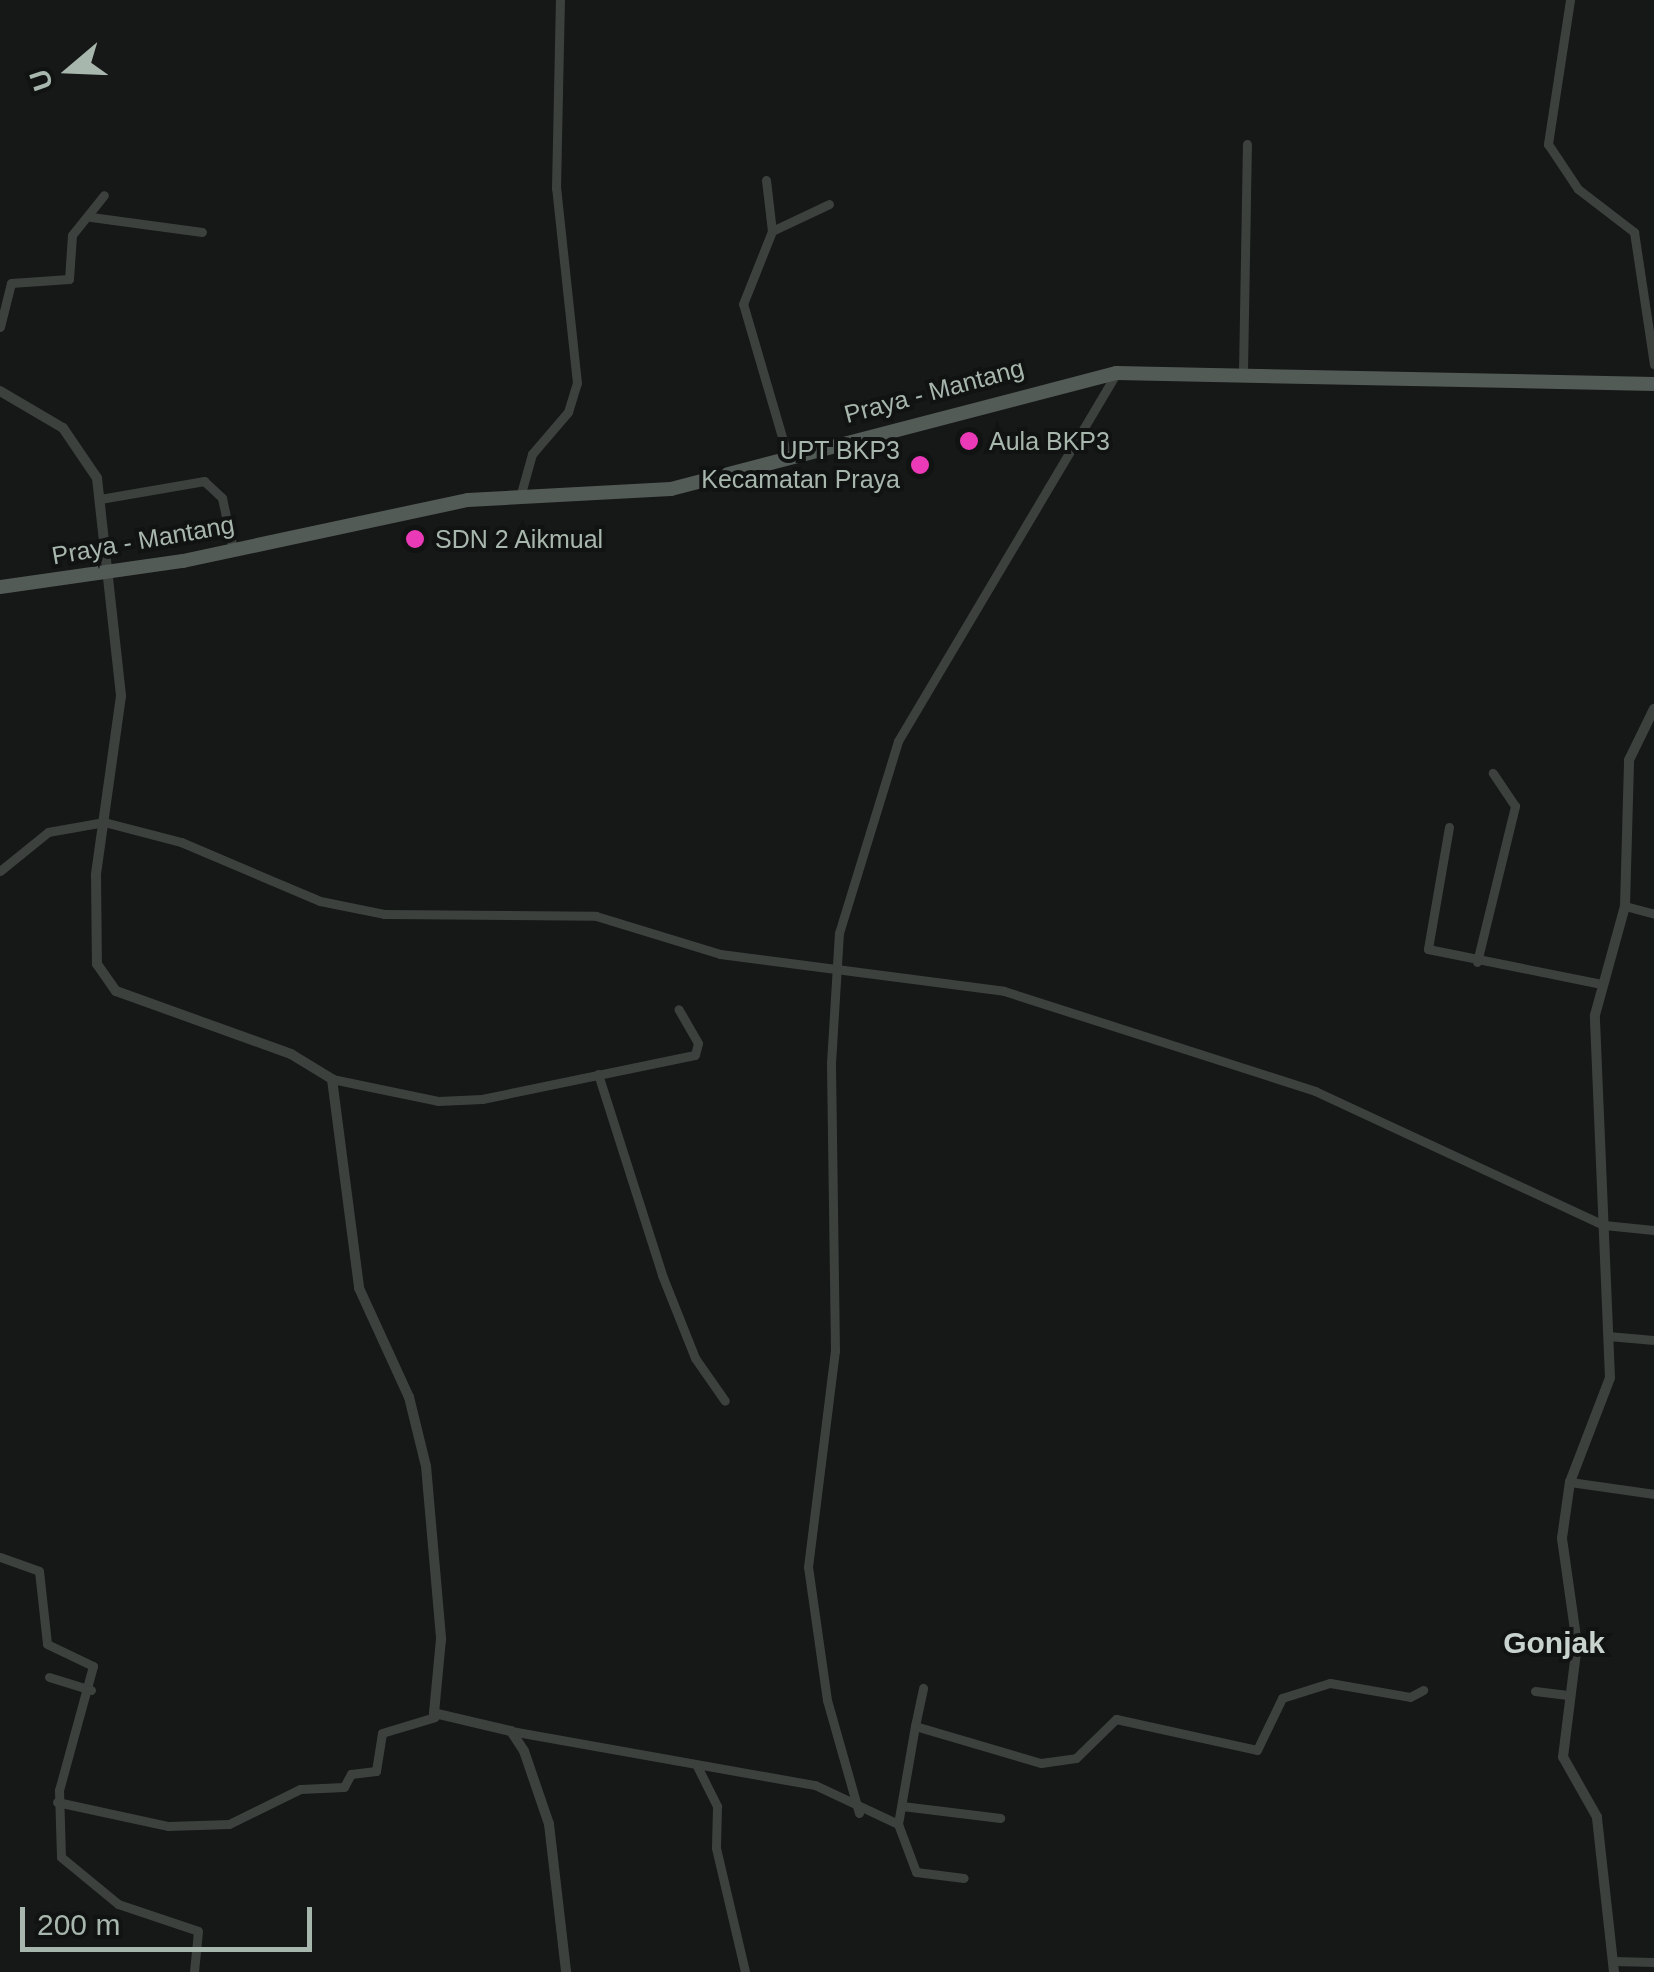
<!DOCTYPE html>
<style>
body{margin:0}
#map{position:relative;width:1654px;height:1972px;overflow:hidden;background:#161717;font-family:Helvetica,sans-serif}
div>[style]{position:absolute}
.minor>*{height:9px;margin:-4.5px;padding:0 4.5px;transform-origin:4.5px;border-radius:4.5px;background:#3c413e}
.tertiary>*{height:10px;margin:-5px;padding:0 5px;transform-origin:5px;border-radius:5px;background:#3c413e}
.primary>*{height:14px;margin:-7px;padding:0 7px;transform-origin:7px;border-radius:7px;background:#535b56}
.dots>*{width:28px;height:28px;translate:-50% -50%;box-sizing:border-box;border:5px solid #111212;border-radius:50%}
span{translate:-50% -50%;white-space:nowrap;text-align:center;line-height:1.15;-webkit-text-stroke:8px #111212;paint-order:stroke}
.street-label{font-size:25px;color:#a8b7ad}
.poi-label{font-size:25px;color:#a8b7ad}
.left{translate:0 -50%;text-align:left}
.right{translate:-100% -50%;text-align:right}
.quarter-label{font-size:30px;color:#c9d3cd;font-weight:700}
.north{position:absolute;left:20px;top:20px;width:100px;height:100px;-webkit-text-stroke:8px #111212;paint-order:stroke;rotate:251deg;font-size:28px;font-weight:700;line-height:40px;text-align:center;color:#a8b7ad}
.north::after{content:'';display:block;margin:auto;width:35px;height:45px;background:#a8b7ad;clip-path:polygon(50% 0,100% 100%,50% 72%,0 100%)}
.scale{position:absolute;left:20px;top:1907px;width:292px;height:45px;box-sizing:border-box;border:5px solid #a8b7ad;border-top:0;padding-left:12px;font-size:30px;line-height:35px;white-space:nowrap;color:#a8b7ad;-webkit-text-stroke:8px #111212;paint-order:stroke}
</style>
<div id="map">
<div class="minor">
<div style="left:1570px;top:0;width:146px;rotate:98.7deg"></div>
<div style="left:1548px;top:144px;width:54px;rotate:56.3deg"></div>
<div style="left:1578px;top:189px;width:71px;rotate:37.5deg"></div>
<div style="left:1634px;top:232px;width:134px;rotate:81.4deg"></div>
<div style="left:766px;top:180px;width:51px;rotate:83.3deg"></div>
<div style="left:91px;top:217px;width:112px;rotate:7.7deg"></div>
<div style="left:0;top:327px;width:45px;rotate:-76deg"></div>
<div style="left:11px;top:283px;width:58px;rotate:-3.9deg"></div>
<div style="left:69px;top:279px;width:44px;rotate:-86.1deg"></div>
<div style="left:72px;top:235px;width:51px;rotate:-51.3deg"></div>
<div style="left:1243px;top:371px;width:227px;rotate:-89deg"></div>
<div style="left:787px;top:454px;width:156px;rotate:-106.3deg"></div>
<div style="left:743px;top:304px;width:79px;rotate:-68.3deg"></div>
<div style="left:772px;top:231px;width:63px;rotate:-25.3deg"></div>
<div style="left:520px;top:497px;width:45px;rotate:-74.4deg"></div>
<div style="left:532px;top:454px;width:55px;rotate:-49.4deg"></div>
<div style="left:568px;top:412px;width:30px;rotate:-73deg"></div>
<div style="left:577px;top:383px;width:196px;rotate:-96.1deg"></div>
<div style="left:556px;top:188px;width:188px;rotate:-88.8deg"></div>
<div style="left:100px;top:499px;width:106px;rotate:-9.8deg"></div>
<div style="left:204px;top:481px;width:25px;rotate:43deg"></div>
<div style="left:222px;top:498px;width:52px;rotate:77.8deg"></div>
<div style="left:1449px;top:827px;width:124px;rotate:99.8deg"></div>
<div style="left:1428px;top:949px;width:177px;rotate:11.4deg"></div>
<div style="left:0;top:871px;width:62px;rotate:-39.1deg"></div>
<div style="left:48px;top:832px;width:57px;rotate:-10.1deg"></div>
<div style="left:104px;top:822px;width:80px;rotate:14.6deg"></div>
<div style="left:181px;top:842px;width:151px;rotate:23deg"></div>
<div style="left:320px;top:901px;width:65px;rotate:11.5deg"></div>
<div style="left:384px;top:914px;width:212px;rotate:0.5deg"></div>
<div style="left:596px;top:916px;width:130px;rotate:17deg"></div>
<div style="left:720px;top:954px;width:286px;rotate:7.4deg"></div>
<div style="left:1004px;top:991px;width:327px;rotate:17.8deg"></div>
<div style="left:1315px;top:1091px;width:319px;rotate:24.9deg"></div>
<div style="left:1604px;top:1225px;width:50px;rotate:5.7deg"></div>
<div style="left:1625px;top:906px;width:30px;rotate:15deg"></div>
<div style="left:1477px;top:962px;width:161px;rotate:-76.3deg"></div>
<div style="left:1515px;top:806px;width:40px;rotate:-124deg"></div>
<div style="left:598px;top:1074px;width:211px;rotate:72.3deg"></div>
<div style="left:662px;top:1275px;width:89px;rotate:68.3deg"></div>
<div style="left:695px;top:1358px;width:52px;rotate:55.1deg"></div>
<div style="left:332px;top:1079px;width:108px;rotate:11.7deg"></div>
<div style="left:438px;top:1101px;width:44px;rotate:-2.6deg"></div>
<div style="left:482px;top:1099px;width:217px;rotate:-11.7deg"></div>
<div style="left:695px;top:1055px;width:12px;rotate:-76deg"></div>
<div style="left:698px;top:1043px;width:39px;rotate:-120deg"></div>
<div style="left:1608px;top:1336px;width:46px;rotate:5deg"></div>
<div style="left:1570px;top:1482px;width:85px;rotate:8.1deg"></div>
<div style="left:0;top:1557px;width:41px;rotate:19.7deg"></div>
<div style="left:39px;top:1571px;width:73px;rotate:83.7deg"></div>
<div style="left:47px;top:1644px;width:51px;rotate:25.6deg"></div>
<div style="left:93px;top:1666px;width:129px;rotate:105.3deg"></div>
<div style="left:59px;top:1790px;width:67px;rotate:88.3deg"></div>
<div style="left:61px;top:1857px;width:74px;rotate:39.5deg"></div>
<div style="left:118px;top:1904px;width:84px;rotate:18.6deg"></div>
<div style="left:198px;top:1931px;width:41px;rotate:95.6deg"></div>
<div style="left:49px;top:1677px;width:44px;rotate:17.2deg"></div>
<div style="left:1535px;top:1691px;width:35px;rotate:7deg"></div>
<div style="left:915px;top:1726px;width:39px;rotate:-78deg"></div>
<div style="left:511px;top:1731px;width:309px;rotate:10.1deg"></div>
<div style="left:815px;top:1785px;width:92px;rotate:25.2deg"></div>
<div style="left:898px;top:1824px;width:51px;rotate:69.4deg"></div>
<div style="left:916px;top:1872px;width:48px;rotate:7.1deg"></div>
<div style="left:697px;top:1766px;width:45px;rotate:63.4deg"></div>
<div style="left:717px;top:1806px;width:42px;rotate:91.4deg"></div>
<div style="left:716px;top:1848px;width:127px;rotate:76.8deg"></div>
<div style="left:57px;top:1802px;width:114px;rotate:12.2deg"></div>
<div style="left:168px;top:1826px;width:61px;rotate:-1.9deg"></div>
<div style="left:229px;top:1824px;width:79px;rotate:-26.2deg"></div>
<div style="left:300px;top:1789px;width:44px;rotate:-2.6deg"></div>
<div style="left:344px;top:1787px;width:15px;rotate:-62deg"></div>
<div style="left:351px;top:1774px;width:25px;rotate:-7deg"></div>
<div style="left:376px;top:1771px;width:38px;rotate:-81deg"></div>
<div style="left:382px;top:1733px;width:55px;rotate:-16.8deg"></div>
<div style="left:902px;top:1806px;width:99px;rotate:7deg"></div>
<div style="left:859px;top:1813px;width:117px;rotate:-105.8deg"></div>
<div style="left:827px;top:1700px;width:134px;rotate:-98.1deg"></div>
<div style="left:808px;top:1567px;width:218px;rotate:-82.9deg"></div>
<div style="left:835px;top:1351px;width:288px;rotate:-90.8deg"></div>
<div style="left:831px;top:1063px;width:130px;rotate:-86.5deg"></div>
<div style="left:839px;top:933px;width:201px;rotate:-72.9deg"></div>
<div style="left:898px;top:741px;width:425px;rotate:-59.3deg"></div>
<div style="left:898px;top:1824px;width:99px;rotate:-80.2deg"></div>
<div style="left:915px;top:1726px;width:131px;rotate:16.4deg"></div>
<div style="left:1041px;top:1763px;width:35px;rotate:-8deg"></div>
<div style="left:1076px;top:1758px;width:56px;rotate:-44.3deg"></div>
<div style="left:1116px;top:1719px;width:144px;rotate:12.4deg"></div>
<div style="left:1257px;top:1750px;width:58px;rotate:-64.3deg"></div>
<div style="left:1282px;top:1698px;width:50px;rotate:-17.4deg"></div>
<div style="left:1330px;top:1683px;width:81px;rotate:9.9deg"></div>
<div style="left:1410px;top:1697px;width:15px;rotate:-28deg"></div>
<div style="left:1613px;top:1961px;width:41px;rotate:1.4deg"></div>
</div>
<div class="tertiary">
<div style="left:0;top:391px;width:73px;rotate:30.4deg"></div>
<div style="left:63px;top:428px;width:60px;rotate:55.8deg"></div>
<div style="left:97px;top:478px;width:219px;rotate:83.7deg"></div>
<div style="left:121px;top:696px;width:181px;rotate:98deg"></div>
<div style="left:96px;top:875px;width:89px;rotate:89.4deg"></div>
<div style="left:97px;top:964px;width:33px;rotate:55deg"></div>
<div style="left:116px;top:991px;width:186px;rotate:19.8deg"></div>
<div style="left:291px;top:1054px;width:48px;rotate:31.4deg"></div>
<div style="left:332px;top:1079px;width:211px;rotate:82.6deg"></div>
<div style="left:359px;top:1288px;width:120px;rotate:65.4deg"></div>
<div style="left:409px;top:1397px;width:71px;rotate:76.2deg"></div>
<div style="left:426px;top:1466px;width:174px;rotate:85deg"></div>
<div style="left:441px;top:1639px;width:74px;rotate:95.4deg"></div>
<div style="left:434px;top:1713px;width:79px;rotate:13.2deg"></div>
<div style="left:511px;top:1731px;width:24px;rotate:57deg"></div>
<div style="left:524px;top:1751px;width:77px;rotate:71.1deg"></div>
<div style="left:549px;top:1824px;width:149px;rotate:83.4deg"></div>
<div style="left:1614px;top:1972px;width:156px;rotate:-96.3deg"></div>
<div style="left:1597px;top:1817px;width:69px;rotate:-119.5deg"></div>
<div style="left:1563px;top:1757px;width:114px;rotate:-82.9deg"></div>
<div style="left:1577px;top:1644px;width:107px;rotate:-98.1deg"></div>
<div style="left:1562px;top:1538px;width:57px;rotate:-81.9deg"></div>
<div style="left:1570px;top:1482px;width:111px;rotate:-69deg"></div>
<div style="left:1610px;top:1378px;width:363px;rotate:-92.4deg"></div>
<div style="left:1595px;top:1015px;width:113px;rotate:-74.6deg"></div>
<div style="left:1625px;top:906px;width:146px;rotate:-88.4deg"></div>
<div style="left:1629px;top:760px;width:57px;rotate:-63.9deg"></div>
</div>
<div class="primary">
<div style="left:0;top:587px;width:185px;rotate:-8.1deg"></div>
<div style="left:183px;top:561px;width:291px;rotate:-12.1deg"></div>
<div style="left:468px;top:500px;width:203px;rotate:-3.1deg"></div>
<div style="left:671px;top:489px;width:460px;rotate:-14.6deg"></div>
<div style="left:1116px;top:373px;width:538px;rotate:1.17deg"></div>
</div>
<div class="dots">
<div style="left:969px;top:441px;background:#eb3ab7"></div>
<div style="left:920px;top:465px;background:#eb3ab7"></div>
<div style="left:415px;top:539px;background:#eb3ab7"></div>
</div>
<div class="street-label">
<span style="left:934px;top:391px;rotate:-15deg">Praya - Mantang</span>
<span style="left:143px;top:540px;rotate:-10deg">Praya - Mantang</span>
</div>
<div class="poi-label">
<span class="left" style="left:989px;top:441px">Aula BKP3</span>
<span class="right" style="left:900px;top:465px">UPT BKP3<br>Kecamatan Praya</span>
<span class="left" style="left:435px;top:539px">SDN 2 Aikmual</span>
</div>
<div class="quarter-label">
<span style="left:1554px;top:1643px">Gonjak</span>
</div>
<div class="north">U</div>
<div class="scale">200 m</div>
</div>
